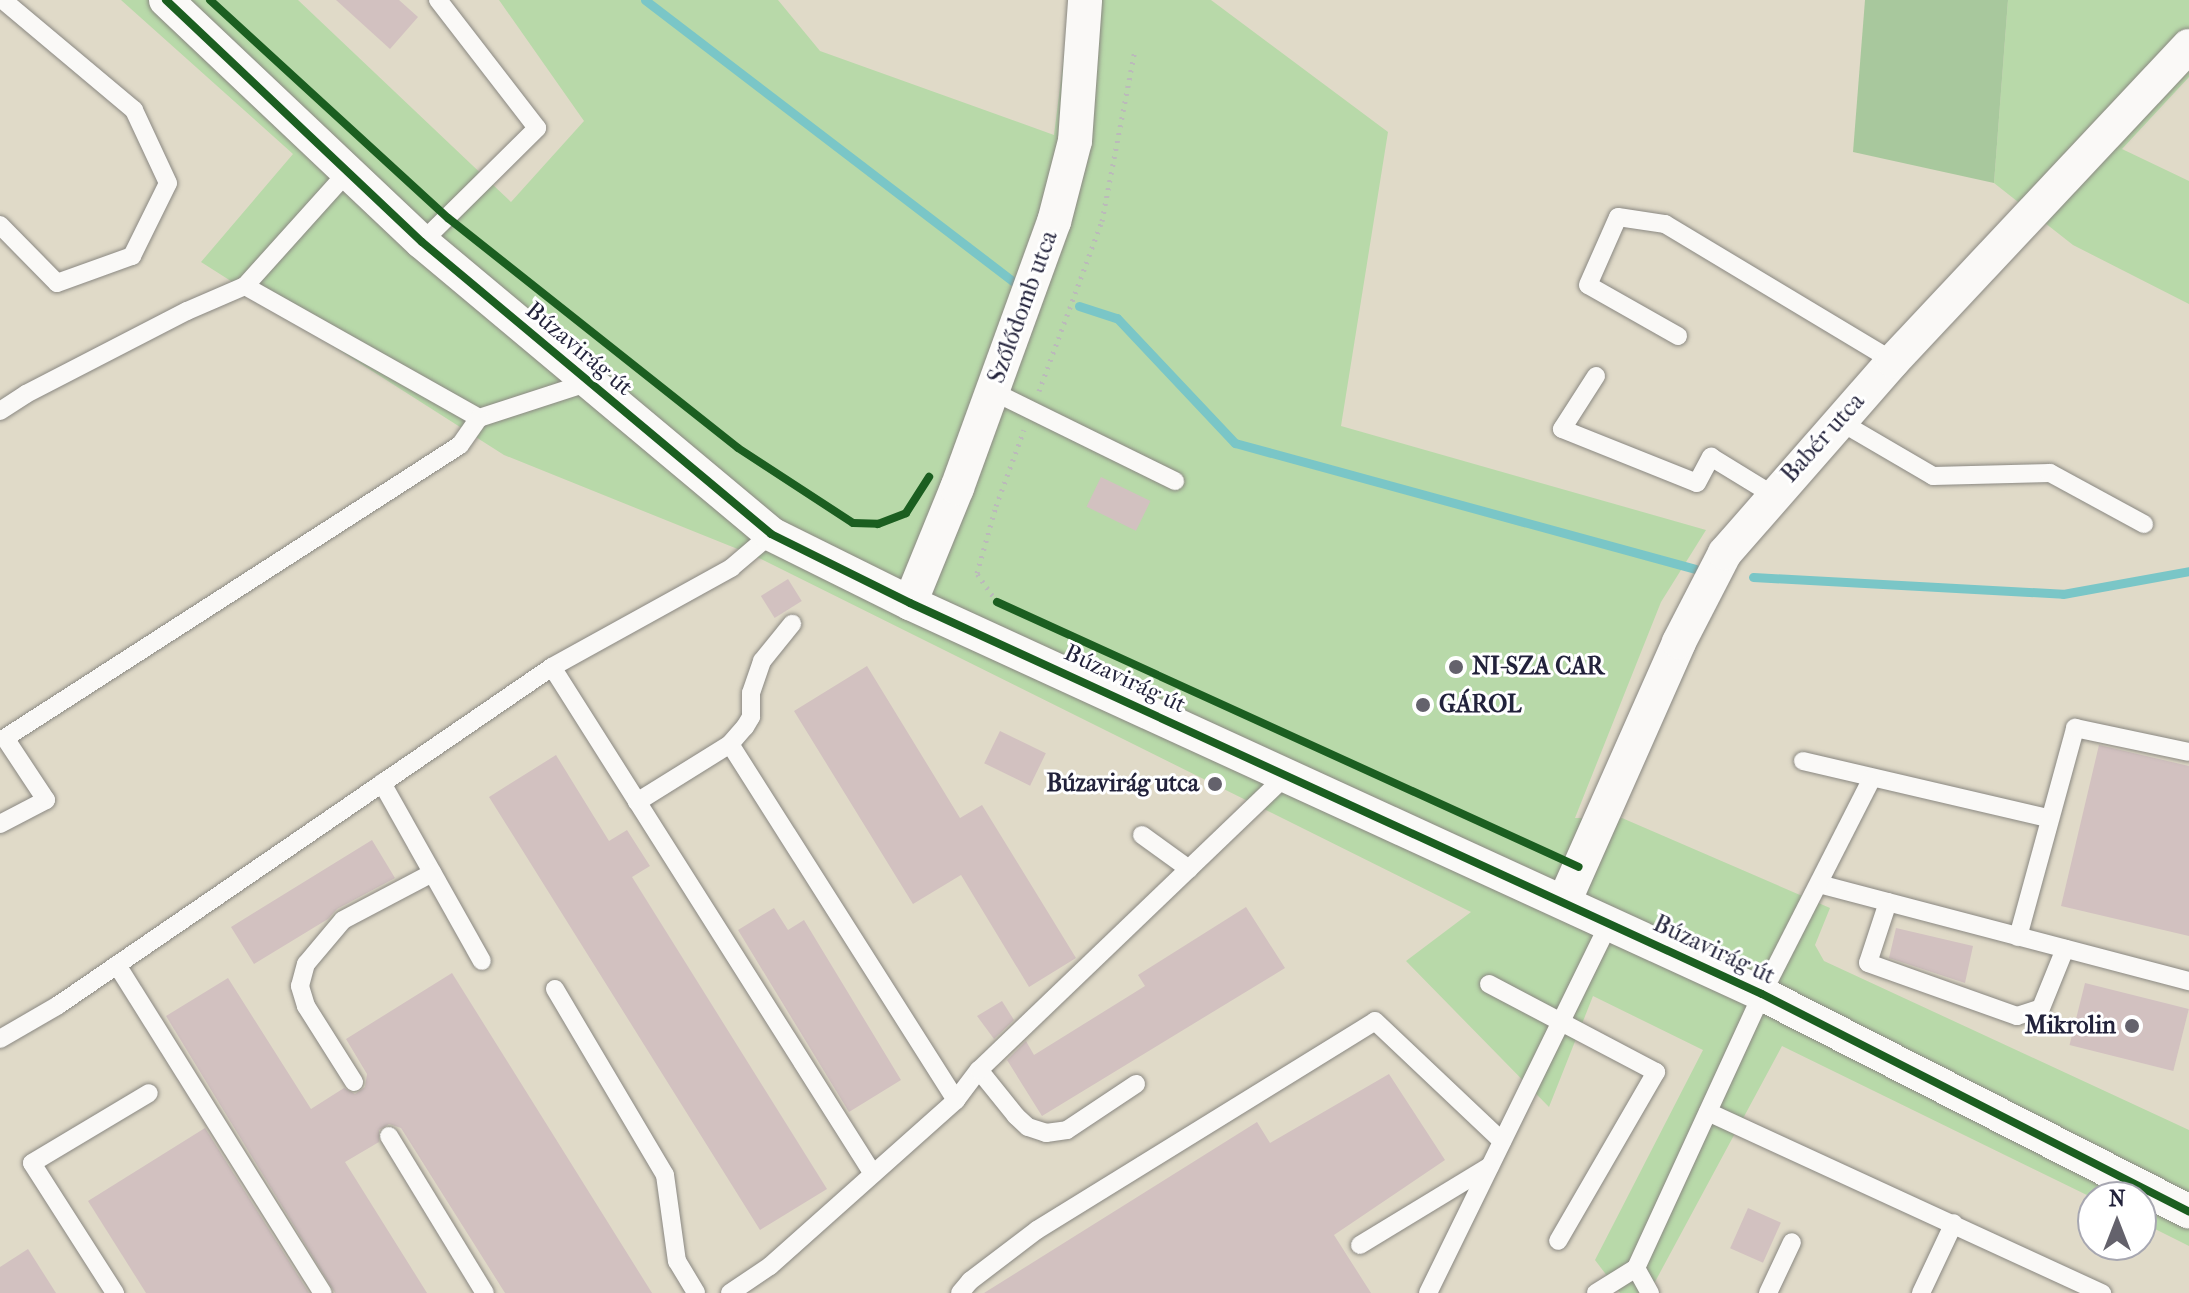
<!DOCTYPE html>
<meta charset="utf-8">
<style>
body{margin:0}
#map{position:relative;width:2189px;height:1293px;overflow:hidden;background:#e0dac8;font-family:"IM FELL French Canon",serif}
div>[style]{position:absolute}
.green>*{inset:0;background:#b8d9a9}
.forest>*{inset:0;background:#a8c89d}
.stream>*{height:9px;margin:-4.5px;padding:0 4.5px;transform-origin:4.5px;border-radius:4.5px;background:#7ac6c7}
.building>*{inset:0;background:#d2c1c0;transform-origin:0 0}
.path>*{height:5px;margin-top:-2.5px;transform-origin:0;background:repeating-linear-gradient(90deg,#bbbaba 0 2px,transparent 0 8px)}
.roads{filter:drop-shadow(0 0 2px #8a8882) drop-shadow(0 0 2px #8a8882)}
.lane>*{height:18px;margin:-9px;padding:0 9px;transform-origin:9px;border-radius:9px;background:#faf9f7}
.street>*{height:34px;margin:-17px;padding:0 17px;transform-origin:17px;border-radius:17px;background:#faf9f7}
.cycleway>*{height:8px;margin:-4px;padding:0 4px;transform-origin:4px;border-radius:4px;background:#1b5e20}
.dots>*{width:22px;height:22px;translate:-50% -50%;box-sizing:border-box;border:4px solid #fff;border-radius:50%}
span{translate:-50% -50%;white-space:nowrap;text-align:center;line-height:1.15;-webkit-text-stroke:6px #fff;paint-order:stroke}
.street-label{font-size:24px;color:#22223b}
.poi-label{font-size:24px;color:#22223b;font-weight:700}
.left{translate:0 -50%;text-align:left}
.right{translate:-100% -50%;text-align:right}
.north{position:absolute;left:2077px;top:1181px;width:80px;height:80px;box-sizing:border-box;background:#fff;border:2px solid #a7a7b1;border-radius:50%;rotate:0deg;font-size:22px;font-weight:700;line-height:32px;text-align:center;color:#22223b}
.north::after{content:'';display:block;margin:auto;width:28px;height:36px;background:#64626c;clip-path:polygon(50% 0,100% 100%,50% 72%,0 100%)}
</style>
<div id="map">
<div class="green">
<div style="clip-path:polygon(121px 0,298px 0,511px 202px,584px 121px,499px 0,778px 0,820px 51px,1054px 135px,1071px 0,1211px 0,1388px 132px,1341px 426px,1706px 530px,1661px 602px,1575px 818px,1622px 818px,1830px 908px,1815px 945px,1824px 961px,2189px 1130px,2189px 1246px,2141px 1222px,2141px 1197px,2093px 1198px,1782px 1046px,1649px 1293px,1620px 1293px,1595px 1260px,1703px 1050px,1593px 996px,1549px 1107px,1406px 961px,1471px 912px,755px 556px,504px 455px,201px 262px,293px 154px)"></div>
<div style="clip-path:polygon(2008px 0,2189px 0,2189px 77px,2122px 149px,2189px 181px,2189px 304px,2073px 245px,1994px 183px)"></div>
</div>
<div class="forest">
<div style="clip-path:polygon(1865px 0,2008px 0,1994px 183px,1853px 152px)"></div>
</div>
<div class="stream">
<div style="left:645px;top:0;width:463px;rotate:37.4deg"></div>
<div style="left:1079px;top:306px;width:40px;rotate:18deg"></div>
<div style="left:1117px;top:318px;width:172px;rotate:46.7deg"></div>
<div style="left:1235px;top:443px;width:477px;rotate:15.3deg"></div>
<div style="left:1753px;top:577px;width:310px;rotate:3.1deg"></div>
<div style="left:2063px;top:594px;width:128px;rotate:-10.3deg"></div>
</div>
<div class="building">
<div style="clip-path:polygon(336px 0,399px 0,418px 17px,390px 49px)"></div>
<div style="left:1101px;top:477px;width:55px;height:33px;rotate:26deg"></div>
<div style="left:788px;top:579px;width:26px;height:32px;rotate:58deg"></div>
<div style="clip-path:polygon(867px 666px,960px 818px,982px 805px,1076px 958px,1029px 987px,961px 875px,913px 904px,794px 711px)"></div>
<div style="left:1000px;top:731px;width:51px;height:36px;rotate:26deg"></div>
<div style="clip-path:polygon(2099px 745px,2189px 766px,2189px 936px,2061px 906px)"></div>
<div style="clip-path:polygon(556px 755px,609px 841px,627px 830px,650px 866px,632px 877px,827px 1189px,760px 1230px,489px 797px)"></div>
<div style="clip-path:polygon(372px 840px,395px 878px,337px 909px,328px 919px,254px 964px,231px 927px)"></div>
<div style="clip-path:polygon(1246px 907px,1285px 968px,1042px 1116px,1007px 1060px,1026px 1041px,1034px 1055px,1145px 986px,1138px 975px)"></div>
<div style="clip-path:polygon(774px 908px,788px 930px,804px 920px,901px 1080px,849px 1112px,738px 930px)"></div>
<div style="clip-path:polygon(1896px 928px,1973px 946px,1965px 983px,1889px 958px)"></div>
<div style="clip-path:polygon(452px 973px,652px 1293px,505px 1293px,401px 1128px,389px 1124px,379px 1130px,379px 1142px,345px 1162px,427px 1293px,335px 1293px,166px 1016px,228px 978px,311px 1109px,344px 1088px,355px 1094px,365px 1087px,367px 1074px,346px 1039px)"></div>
<div style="left:2085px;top:983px;width:107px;height:64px;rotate:14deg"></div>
<div style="clip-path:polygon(1002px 1001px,1014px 1020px,994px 1039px,977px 1016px)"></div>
<div style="clip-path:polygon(1389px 1074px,1445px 1160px,1334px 1235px,1371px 1293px,984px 1293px,1257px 1122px,1270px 1143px)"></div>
<div style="clip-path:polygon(205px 1128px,309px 1293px,146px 1293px,88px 1201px)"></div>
<div style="left:1748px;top:1208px;width:36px;height:44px;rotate:24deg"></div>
<div style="clip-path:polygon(28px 1249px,56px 1293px,0 1293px,0 1267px)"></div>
</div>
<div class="path">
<div style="left:1039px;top:391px;width:181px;rotate:-69.7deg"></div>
<div style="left:1102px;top:221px;width:174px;rotate:-79.1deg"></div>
<div style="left:997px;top:602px;width:35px;rotate:-125deg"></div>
<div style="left:977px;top:573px;width:70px;rotate:-74.2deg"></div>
<div style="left:996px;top:506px;width:81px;rotate:-69.8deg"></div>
</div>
<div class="roads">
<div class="lane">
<div style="left:0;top:225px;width:81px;rotate:45.5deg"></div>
<div style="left:57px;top:283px;width:80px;rotate:-19.8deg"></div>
<div style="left:132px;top:256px;width:81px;rotate:-63.7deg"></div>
<div style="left:168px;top:183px;width:81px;rotate:-115deg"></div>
<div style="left:134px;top:110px;width:171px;rotate:-140deg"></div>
<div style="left:422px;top:242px;width:162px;rotate:-44.7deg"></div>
<div style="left:537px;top:128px;width:162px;rotate:-127.7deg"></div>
<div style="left:245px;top:286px;width:269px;rotate:29.4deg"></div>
<div style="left:479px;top:418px;width:114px;rotate:-18deg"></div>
<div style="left:1678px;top:336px;width:103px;rotate:-150.5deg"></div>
<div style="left:1588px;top:285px;width:74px;rotate:-66.2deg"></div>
<div style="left:1618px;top:217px;width:48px;rotate:8.5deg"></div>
<div style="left:1665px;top:224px;width:266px;rotate:31deg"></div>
<div style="left:1596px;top:376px;width:63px;rotate:122.7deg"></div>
<div style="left:1562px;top:429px;width:145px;rotate:21.8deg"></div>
<div style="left:1697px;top:483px;width:30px;rotate:-62deg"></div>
<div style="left:1711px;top:457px;width:73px;rotate:31.5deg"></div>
<div style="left:992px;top:391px;width:204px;rotate:26.2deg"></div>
<div style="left:0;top:411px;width:31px;rotate:-33deg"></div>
<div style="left:26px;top:394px;width:181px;rotate:-27.3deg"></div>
<div style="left:187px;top:311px;width:63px;rotate:-23.3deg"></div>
<div style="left:245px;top:286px;width:151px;rotate:-48deg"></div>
<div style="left:1839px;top:421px;width:109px;rotate:30.3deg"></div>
<div style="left:1933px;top:476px;width:117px;rotate:-1.5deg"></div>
<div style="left:2050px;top:473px;width:107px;rotate:28.5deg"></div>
<div style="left:552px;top:667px;width:600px;rotate:57.66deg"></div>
<div style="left:730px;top:744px;width:422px;rotate:57.6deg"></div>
<div style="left:1803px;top:761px;width:252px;rotate:13.1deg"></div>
<div style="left:382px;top:783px;width:204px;rotate:60.7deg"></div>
<div style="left:637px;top:802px;width:110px;rotate:-31.9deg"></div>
<div style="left:730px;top:744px;width:23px;rotate:-49deg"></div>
<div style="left:745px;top:727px;width:12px;rotate:-59deg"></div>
<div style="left:751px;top:717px;width:24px;rotate:-90deg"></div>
<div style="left:751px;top:693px;width:34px;rotate:-71deg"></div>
<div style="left:762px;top:661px;width:48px;rotate:-51deg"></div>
<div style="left:0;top:824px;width:52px;rotate:-27.6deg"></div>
<div style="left:46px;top:800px;width:74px;rotate:-123.5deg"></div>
<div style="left:5px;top:738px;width:541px;rotate:-32.78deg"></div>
<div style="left:460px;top:445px;width:33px;rotate:-55deg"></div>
<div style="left:1142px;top:835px;width:58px;rotate:35.9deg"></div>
<div style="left:1819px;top:884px;width:383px;rotate:14.7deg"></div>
<div style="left:1888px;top:902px;width:64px;rotate:108.2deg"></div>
<div style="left:1868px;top:963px;width:158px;rotate:19.6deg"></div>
<div style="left:2017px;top:1016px;width:25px;rotate:-18deg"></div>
<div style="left:2041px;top:1008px;width:64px;rotate:-67.9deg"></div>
<div style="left:2018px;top:937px;width:217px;rotate:-74.7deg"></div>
<div style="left:2075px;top:728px;width:116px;rotate:11.9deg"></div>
<div style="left:117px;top:965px;width:387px;rotate:57.9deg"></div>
<div style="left:1489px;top:984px;width:189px;rotate:27.8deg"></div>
<div style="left:1656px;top:1072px;width:195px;rotate:120.1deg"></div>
<div style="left:555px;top:989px;width:216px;rotate:59.4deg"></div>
<div style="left:665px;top:1175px;width:87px;rotate:82.1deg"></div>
<div style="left:677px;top:1261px;width:37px;rotate:59deg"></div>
<div style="left:0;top:1039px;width:66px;rotate:-30.1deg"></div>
<div style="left:57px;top:1006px;width:600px;rotate:-34.41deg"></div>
<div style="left:552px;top:667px;width:205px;rotate:-28.9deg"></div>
<div style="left:731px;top:568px;width:52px;rotate:-40.4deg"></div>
<div style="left:979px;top:1070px;width:59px;rotate:51.2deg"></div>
<div style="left:1016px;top:1116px;width:16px;rotate:43deg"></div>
<div style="left:1028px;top:1127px;width:19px;rotate:18deg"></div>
<div style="left:1046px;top:1133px;width:21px;rotate:-8deg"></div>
<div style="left:1067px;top:1130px;width:83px;rotate:-33.7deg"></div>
<div style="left:354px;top:1082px;width:90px;rotate:-122.3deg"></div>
<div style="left:306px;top:1006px;width:21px;rotate:-107deg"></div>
<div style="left:300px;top:986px;width:23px;rotate:-75deg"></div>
<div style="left:306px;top:964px;width:57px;rotate:-49.9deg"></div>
<div style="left:343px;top:920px;width:101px;rotate:-27.8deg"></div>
<div style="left:1708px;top:1112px;width:434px;rotate:24.7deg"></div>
<div style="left:389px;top:1136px;width:184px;rotate:58.6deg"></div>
<div style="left:1360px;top:1245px;width:152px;rotate:-31.3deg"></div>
<div style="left:1636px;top:1268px;width:29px;rotate:61deg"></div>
<div style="left:115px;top:1293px;width:154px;rotate:-122.6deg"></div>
<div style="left:32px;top:1163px;width:136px;rotate:-30.9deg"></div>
<div style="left:730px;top:1293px;width:48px;rotate:-34deg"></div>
<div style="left:770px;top:1266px;width:249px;rotate:-41.7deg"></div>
<div style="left:956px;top:1100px;width:38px;rotate:-53deg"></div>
<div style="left:979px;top:1070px;width:426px;rotate:-43.8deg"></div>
<div style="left:960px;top:1293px;width:16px;rotate:-50deg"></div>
<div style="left:970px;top:1281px;width:84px;rotate:-37.3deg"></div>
<div style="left:1037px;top:1230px;width:397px;rotate:-31.7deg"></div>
<div style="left:1375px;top:1021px;width:175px;rotate:43.4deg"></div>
<div style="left:1428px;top:1293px;width:412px;rotate:-63.9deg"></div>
<div style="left:1596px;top:1293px;width:47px;rotate:-32deg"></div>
<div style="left:1636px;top:1268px;width:302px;rotate:-65.3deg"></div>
<div style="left:1762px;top:994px;width:242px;rotate:-63deg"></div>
<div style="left:1768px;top:1293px;width:56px;rotate:-64.8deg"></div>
<div style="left:1921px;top:1293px;width:77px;rotate:-64.8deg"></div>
</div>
<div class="street">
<div style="left:166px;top:0;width:352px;rotate:43.4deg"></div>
<div style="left:422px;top:242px;width:455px;rotate:39.9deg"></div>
<div style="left:771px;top:534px;width:155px;rotate:26.4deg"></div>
<div style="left:910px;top:603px;width:937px;rotate:24.65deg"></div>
<div style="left:1762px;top:994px;width:479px;rotate:27deg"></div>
<div style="left:910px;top:603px;width:124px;rotate:-67.8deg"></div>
<div style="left:957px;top:488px;width:283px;rotate:-70deg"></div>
<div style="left:1054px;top:222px;width:84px;rotate:-75.5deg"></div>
<div style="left:1075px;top:141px;width:141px;rotate:-85.9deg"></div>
<div style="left:1564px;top:902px;width:284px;rotate:-66.1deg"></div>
<div style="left:1679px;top:642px;width:100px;rotate:-62.7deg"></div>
<div style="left:1725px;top:553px;width:255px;rotate:-48.8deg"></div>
<div style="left:1893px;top:361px;width:432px;rotate:-46.8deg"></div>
</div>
</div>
<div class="cycleway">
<div style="left:166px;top:0;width:352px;rotate:43.4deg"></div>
<div style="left:422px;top:242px;width:455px;rotate:39.9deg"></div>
<div style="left:771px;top:534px;width:155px;rotate:26.4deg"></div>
<div style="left:910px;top:603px;width:937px;rotate:24.65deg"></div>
<div style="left:1762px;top:994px;width:479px;rotate:27deg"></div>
<div style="left:210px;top:0;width:323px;rotate:42.5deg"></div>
<div style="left:448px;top:218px;width:370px;rotate:38.4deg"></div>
<div style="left:738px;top:448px;width:137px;rotate:33.1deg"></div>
<div style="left:853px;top:523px;width:25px;rotate:2deg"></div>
<div style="left:878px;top:524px;width:30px;rotate:-21deg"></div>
<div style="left:906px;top:513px;width:43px;rotate:-57.4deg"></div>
<div style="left:997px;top:602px;width:639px;rotate:24.48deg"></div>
</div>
<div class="dots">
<div style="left:1456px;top:667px;background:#64626c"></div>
<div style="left:1423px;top:705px;background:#64626c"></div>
<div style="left:1215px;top:784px;background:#64626c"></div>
<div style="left:2132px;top:1026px;background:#64626c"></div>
</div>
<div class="street-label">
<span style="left:1023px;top:307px;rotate:-70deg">Szőlődomb utca</span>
<span style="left:579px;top:349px;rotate:40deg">Búzavirág út</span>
<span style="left:1823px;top:438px;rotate:-48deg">Babér utca</span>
<span style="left:1125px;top:679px;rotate:25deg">Búzavirág út</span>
<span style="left:1714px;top:950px;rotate:25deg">Búzavirág út</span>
</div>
<div class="poi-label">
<span class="left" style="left:1472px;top:667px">NI-SZA CAR</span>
<span class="left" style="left:1439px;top:705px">GÁROL</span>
<span class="right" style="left:1199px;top:784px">Búzavirág utca</span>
<span class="right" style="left:2116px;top:1026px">Mikrolin</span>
</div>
<div class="north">N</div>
</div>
